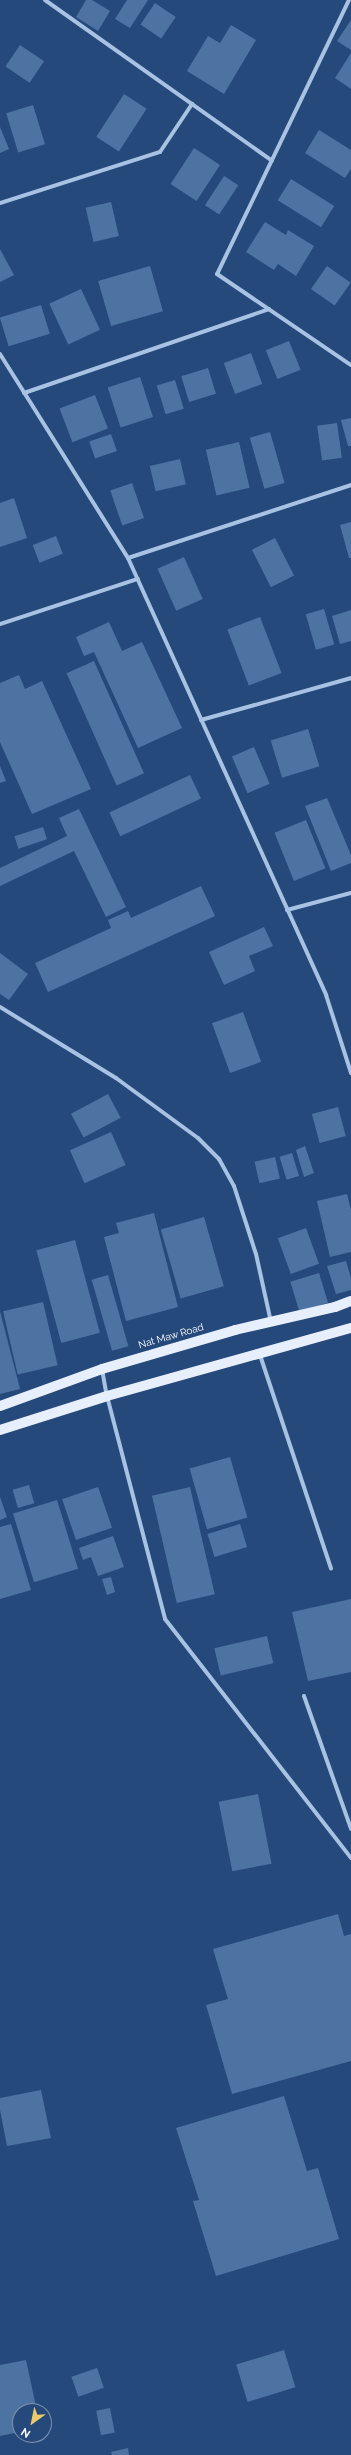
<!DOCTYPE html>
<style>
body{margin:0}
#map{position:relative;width:351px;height:2455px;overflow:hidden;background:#25497a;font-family:Raleway,sans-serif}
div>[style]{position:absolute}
.building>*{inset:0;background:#4d73a3;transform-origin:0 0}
.minor>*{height:4px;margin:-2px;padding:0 2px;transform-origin:2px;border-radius:2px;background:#a8c2e4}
.primary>*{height:10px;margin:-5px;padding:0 5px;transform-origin:5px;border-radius:5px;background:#e8effc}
span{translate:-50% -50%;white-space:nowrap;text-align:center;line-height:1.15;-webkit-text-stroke:4px #25497a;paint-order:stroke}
.street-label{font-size:10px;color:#fff}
.north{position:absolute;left:12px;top:2403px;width:40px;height:40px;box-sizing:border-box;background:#25497a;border:1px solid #7c92af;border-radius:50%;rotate:213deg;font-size:11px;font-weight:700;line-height:16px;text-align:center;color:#fff}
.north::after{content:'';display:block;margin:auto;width:14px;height:18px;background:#edc96d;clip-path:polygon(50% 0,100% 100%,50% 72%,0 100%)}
</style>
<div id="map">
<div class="building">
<div style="clip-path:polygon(86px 0,92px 0,110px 11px,98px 31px,76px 17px)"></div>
<div style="clip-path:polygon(127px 0,148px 0,130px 28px,115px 19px)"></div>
<div style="left:155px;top:3px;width:25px;height:26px;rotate:34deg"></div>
<div style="clip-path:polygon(351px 20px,351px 50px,337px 41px)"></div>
<div style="clip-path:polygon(231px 25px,256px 40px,224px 94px,187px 71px,208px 36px,220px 43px)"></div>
<div style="left:20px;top:45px;width:29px;height:26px;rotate:34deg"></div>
<div style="clip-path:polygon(351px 53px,351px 89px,335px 78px)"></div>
<div style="left:124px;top:94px;width:27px;height:51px;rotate:33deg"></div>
<div style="left:33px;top:105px;width:41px;height:28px;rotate:73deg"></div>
<div style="clip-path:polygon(0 127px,9px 149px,0 153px)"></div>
<div style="clip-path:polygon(319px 130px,351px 150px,351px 169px,345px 178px,305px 153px)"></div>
<div style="left:194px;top:148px;width:31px;height:43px;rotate:33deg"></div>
<div style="left:224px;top:176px;width:17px;height:35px;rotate:33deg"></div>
<div style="left:291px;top:179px;width:51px;height:25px;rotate:32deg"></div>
<div style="left:111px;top:202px;width:35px;height:26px;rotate:77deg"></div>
<div style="clip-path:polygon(265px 222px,286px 235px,288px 230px,314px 246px,296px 276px,278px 264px,274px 270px,246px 252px)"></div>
<div style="clip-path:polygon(0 249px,14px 275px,0 282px)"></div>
<div style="left:150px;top:266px;width:47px;height:54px;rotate:74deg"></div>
<div style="left:327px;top:266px;width:29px;height:28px;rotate:35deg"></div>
<div style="left:81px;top:289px;width:45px;height:35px;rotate:65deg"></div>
<div style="left:41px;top:305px;width:30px;height:43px;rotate:73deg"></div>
<div style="left:289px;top:341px;width:31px;height:25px;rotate:68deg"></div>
<div style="left:251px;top:353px;width:33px;height:29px;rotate:70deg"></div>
<div style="left:208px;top:368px;width:27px;height:28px;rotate:73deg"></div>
<div style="left:140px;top:377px;width:42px;height:34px;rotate:72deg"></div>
<div style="left:175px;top:380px;width:30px;height:19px;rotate:73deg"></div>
<div style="left:95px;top:395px;width:36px;height:38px;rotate:69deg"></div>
<div style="clip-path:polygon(351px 418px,351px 446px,348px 446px,341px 420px)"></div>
<div style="left:337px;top:423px;width:35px;height:20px;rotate:82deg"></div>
<div style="left:270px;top:432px;width:53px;height:21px;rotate:74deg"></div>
<div style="left:111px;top:434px;width:18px;height:23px;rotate:71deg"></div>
<div style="left:239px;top:442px;width:47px;height:34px;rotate:77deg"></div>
<div style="left:180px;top:459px;width:26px;height:31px;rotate:77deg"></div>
<div style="left:132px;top:483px;width:37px;height:23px;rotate:71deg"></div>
<div style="clip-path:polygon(14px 498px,27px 538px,0 547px,0 503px)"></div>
<div style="clip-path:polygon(351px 522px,351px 558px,349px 558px,340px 525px)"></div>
<div style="left:56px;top:536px;width:19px;height:25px;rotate:69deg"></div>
<div style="left:275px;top:538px;width:42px;height:26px;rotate:63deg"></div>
<div style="left:184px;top:557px;width:46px;height:29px;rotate:66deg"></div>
<div style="left:324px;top:609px;width:37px;height:19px;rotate:74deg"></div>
<div style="clip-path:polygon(351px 610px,351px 641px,340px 644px,332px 616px)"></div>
<div style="left:260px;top:617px;width:60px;height:35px;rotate:69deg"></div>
<div style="clip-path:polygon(109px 622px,122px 651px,142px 642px,182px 728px,138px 748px,94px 652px,84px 656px,76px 637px)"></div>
<div style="left:94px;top:661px;width:123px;height:30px;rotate:66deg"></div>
<div style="clip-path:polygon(19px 675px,25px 689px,42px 681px,91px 789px,32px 814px,0 742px,0 683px)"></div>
<div style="left:308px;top:729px;width:39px;height:39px;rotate:73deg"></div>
<div style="left:254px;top:747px;width:40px;height:24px;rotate:67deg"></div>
<div style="clip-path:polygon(0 766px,6px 781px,0 783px)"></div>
<div style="left:190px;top:775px;width:26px;height:89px;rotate:65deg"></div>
<div style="clip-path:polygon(327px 798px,351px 855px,351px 863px,331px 871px,305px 806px)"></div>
<div style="clip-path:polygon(79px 809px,126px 907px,106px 917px,74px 851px,0 886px,0 868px,67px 836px,59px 818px)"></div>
<div style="left:306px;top:820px;width:52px;height:34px;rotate:68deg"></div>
<div style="left:43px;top:827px;width:13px;height:30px;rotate:72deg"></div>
<div style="clip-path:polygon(201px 886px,215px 916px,48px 992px,35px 963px,111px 928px,108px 920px,128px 911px,131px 918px)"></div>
<div style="clip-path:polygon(264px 927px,273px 946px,249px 956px,255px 971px,224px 985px,209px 952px)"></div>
<div style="clip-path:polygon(0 953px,28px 974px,9px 1000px,0 994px)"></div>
<div style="left:243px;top:1012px;width:53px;height:33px;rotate:70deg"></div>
<div style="left:108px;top:1094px;width:27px;height:42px;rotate:62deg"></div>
<div style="left:338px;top:1107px;width:30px;height:27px;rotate:75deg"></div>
<div style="left:111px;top:1132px;width:36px;height:45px;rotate:66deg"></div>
<div style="clip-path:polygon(305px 1146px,314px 1173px,304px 1177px,296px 1150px)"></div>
<div style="left:292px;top:1153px;width:24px;height:13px;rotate:73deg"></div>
<div style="left:275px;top:1157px;width:22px;height:21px;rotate:77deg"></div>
<div style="clip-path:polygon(347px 1194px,351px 1210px,351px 1252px,330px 1257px,317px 1201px)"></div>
<div style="clip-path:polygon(154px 1213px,178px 1307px,126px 1321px,104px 1237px,119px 1233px,116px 1223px)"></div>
<div style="left:204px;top:1217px;width:72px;height:45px;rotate:74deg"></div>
<div style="left:306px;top:1228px;width:38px;height:30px;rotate:70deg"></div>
<div style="left:75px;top:1240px;width:96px;height:40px;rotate:75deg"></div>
<div style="clip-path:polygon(346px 1261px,351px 1278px,351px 1290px,336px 1294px,327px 1266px)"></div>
<div style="left:319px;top:1273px;width:31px;height:30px;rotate:73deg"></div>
<div style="left:108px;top:1275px;width:74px;height:17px;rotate:74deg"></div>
<div style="left:43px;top:1302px;width:65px;height:41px;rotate:77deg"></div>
<div style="clip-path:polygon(0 1311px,20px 1389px,0 1394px)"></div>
<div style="left:230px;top:1457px;width:63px;height:42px;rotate:74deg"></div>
<div style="left:29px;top:1485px;width:19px;height:17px;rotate:74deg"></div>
<div style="left:98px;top:1487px;width:43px;height:38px;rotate:71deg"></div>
<div style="left:190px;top:1487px;width:110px;height:39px;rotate:77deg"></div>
<div style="clip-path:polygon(0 1497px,7px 1517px,0 1520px)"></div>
<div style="left:57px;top:1500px;width:72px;height:46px;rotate:73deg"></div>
<div style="clip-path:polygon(11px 1524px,31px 1590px,0 1599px,0 1527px)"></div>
<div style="left:240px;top:1524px;width:24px;height:34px;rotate:73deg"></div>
<div style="clip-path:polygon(113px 1536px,124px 1567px,98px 1576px,91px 1557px,83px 1560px,79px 1548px)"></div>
<div style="clip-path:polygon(111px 1577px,115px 1592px,107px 1595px,102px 1579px)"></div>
<div style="clip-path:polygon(351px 1599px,351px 1672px,308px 1681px,292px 1612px)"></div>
<div style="left:267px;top:1636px;width:28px;height:54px;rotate:77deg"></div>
<div style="left:258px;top:1794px;width:71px;height:40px;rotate:79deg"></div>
<div style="clip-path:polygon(338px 1914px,344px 1936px,351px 1934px,351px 2061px,232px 2094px,206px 2005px,228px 1999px,213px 1949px)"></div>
<div style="clip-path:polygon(41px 2090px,51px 2138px,7px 2146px,0 2110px,0 2098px)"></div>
<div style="clip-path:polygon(284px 2096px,307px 2171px,318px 2168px,339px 2239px,216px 2276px,193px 2201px,199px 2200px,176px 2128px)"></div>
<div style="left:284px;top:2350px;width:39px;height:50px;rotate:73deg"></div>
<div style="clip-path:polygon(26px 2360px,37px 2411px,20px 2411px,20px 2432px,0 2436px,0 2365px)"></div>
<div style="left:97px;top:2368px;width:21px;height:27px;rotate:71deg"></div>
<div style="left:110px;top:2408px;width:25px;height:14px;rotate:79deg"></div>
<div style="clip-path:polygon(128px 2448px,129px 2455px,112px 2455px,111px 2452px)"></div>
</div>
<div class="minor">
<div style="left:45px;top:0;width:278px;rotate:35.3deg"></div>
<div style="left:349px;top:0;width:304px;rotate:115.7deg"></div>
<div style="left:217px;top:274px;width:162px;rotate:34.2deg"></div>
<div style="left:0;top:203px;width:168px;rotate:-17.7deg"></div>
<div style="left:160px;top:152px;width:58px;rotate:-56.3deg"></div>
<div style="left:0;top:354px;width:241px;rotate:57.9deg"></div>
<div style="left:128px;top:558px;width:480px;rotate:65.6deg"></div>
<div style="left:326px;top:995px;width:82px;rotate:72.2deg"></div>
<div style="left:24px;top:393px;width:259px;rotate:-18.9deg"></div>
<div style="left:128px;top:558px;width:235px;rotate:-18.1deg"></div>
<div style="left:0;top:624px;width:145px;rotate:-18.1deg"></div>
<div style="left:201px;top:720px;width:156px;rotate:-15.6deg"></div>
<div style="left:287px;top:910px;width:66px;rotate:-14.9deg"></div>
<div style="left:0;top:1007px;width:136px;rotate:31.5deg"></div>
<div style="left:116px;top:1078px;width:102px;rotate:36.2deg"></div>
<div style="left:198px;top:1138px;width:30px;rotate:45deg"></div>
<div style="left:219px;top:1159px;width:31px;rotate:61deg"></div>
<div style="left:234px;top:1186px;width:71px;rotate:72.1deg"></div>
<div style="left:256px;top:1254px;width:70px;rotate:77.6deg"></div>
<div style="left:260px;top:1355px;width:225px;rotate:71.6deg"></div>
<div style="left:102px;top:1369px;width:27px;rotate:80deg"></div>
<div style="left:107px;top:1396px;width:230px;rotate:75.4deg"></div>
<div style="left:165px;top:1619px;width:303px;rotate:52.1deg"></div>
<div style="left:304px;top:1696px;width:141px;rotate:70.5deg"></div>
</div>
<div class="primary">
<div style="left:0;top:1406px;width:109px;rotate:-19.9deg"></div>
<div style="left:102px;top:1369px;width:139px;rotate:-16.3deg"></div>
<div style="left:235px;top:1330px;width:103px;rotate:-13deg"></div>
<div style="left:335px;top:1307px;width:17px;rotate:-21deg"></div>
<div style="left:0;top:1430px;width:112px;rotate:-17.6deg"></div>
<div style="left:107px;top:1396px;width:253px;rotate:-15.6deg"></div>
</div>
<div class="street-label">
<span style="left:171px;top:1336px;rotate:-16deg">Nat Maw Road</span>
</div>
<div class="north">N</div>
</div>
